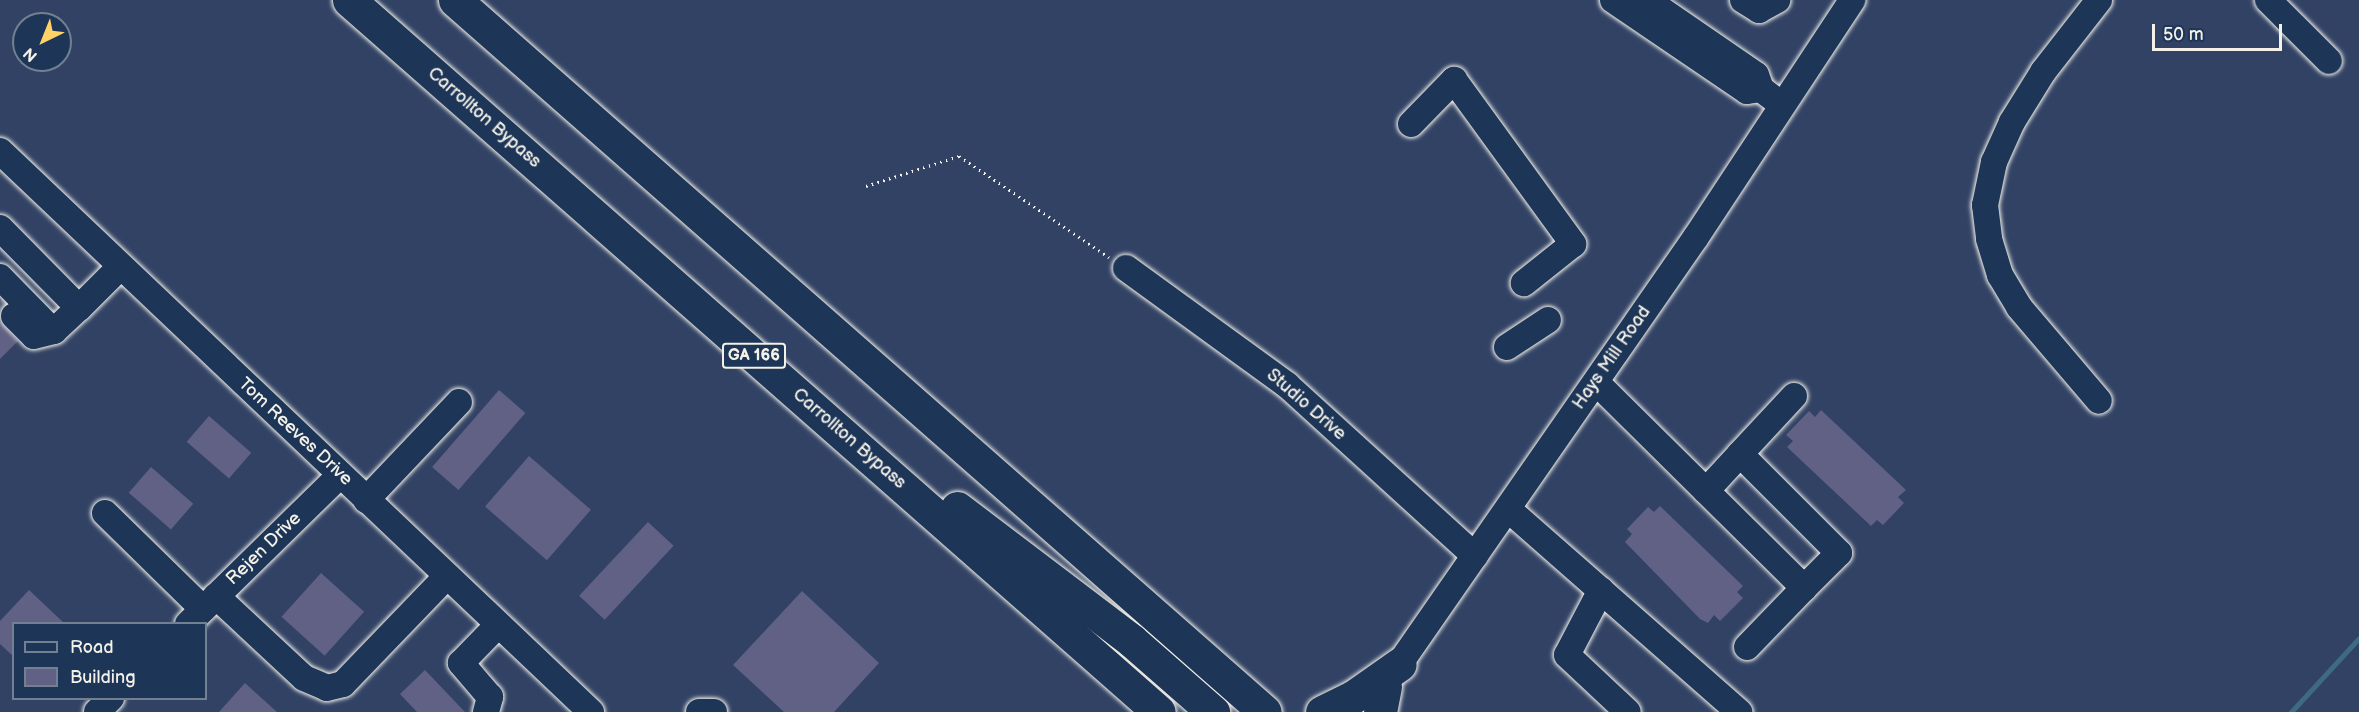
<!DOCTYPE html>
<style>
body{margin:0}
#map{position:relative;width:2359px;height:712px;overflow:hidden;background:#314265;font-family:"Balsamiq Sans",sans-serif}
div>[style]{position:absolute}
.stream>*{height:5px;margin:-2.5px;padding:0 2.5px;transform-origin:2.5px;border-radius:2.5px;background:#3f6a84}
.building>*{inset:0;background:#606185;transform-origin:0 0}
.minor-tunnel>*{height:26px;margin-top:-13px;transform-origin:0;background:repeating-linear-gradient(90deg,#4e5c79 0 26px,transparent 0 39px)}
.path>*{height:3px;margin-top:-1.5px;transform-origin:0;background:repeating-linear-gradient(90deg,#f4f1e8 0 1.5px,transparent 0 6px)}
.roads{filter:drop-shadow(0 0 2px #f4f1e8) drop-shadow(0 0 2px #f4f1e8)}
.minor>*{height:26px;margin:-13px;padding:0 13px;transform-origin:13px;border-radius:13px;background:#1d3557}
.major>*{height:33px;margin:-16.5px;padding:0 16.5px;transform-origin:16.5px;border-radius:16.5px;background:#1d3557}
span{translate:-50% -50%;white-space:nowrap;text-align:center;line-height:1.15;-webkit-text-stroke:4.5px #1d3557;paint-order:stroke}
.shield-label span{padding:2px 4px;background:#1d3557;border:2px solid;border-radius:4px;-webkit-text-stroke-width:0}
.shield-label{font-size:16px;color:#f4f1e8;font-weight:700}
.street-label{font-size:18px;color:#f4f1e8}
.legend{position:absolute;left:12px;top:622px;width:195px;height:78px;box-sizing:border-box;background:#1d3557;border:2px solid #738091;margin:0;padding:8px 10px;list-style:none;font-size:18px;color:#f4f1e8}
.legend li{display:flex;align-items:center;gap:12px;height:30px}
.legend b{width:30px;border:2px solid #738091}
.north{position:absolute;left:12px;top:12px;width:60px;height:60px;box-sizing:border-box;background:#1d3557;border:2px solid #738091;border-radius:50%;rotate:223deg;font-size:16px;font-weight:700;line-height:24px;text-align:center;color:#f4f1e8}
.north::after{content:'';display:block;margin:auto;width:21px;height:27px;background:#ffd166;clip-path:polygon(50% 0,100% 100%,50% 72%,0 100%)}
.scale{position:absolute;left:2152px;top:24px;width:130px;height:27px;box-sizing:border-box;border:3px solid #f4f1e8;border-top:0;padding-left:8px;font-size:18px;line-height:21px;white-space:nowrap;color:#f4f1e8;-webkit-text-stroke:4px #1d3557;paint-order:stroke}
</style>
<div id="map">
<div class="stream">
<div style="left:2291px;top:712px;width:100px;rotate:-47.4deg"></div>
</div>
<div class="building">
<div style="clip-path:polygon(0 321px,18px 341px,0 359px)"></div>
<div style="left:499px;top:390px;width:35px;height:102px;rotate:41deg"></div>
<div style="clip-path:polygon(1821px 410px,1906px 490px,1898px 497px,1904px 503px,1883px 525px,1877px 520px,1871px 526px,1787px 447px,1793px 441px,1786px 435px,1809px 411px,1815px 417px)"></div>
<div style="left:209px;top:416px;width:56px;height:34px;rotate:41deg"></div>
<div style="left:529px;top:456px;width:82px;height:67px;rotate:41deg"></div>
<div style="left:151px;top:467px;width:56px;height:34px;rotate:41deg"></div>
<div style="clip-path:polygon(1660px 506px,1743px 586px,1737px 592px,1743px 598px,1720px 621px,1714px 615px,1708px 623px,1700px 619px,1625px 542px,1632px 534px,1627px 529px,1648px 507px,1654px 512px)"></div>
<div style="left:648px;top:522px;width:35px;height:101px;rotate:43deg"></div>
<div style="left:321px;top:573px;width:58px;height:59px;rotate:42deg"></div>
<div style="clip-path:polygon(29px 590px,65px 624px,14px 624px,14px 657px,0 644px,0 621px)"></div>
<div style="clip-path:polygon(802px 591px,879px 663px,834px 712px,784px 712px,733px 665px)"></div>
<div style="clip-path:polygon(425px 670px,465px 712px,417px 712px,400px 694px)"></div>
<div style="clip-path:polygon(245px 683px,277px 712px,219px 712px)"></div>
</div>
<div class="minor-tunnel">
<div style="left:0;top:301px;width:21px;rotate:47deg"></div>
</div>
<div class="path">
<div style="left:866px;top:186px;width:98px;rotate:-17.9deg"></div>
<div style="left:959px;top:156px;width:181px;rotate:34deg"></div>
</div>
<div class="roads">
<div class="minor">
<div style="left:1613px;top:0;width:162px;rotate:34.2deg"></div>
<div style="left:1747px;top:91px;width:14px;rotate:-8deg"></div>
<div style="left:1647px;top:0;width:132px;rotate:34.5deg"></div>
<div style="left:1756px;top:75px;width:15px;rotate:70deg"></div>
<div style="left:1761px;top:89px;width:15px;rotate:37deg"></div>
<div style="left:1743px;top:0;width:19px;rotate:32deg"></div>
<div style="left:1759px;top:10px;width:21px;rotate:-29deg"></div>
<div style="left:2099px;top:0;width:91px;rotate:127.9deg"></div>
<div style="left:2043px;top:72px;width:59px;rotate:121.8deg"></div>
<div style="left:2012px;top:122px;width:44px;rotate:114.2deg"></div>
<div style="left:1994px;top:162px;width:44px;rotate:101.8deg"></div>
<div style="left:1985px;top:205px;width:34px;rotate:83deg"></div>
<div style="left:1989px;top:239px;width:38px;rotate:73deg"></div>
<div style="left:2000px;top:275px;width:37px;rotate:59deg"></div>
<div style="left:2019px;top:307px;width:123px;rotate:49.6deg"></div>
<div style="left:2268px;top:0;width:86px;rotate:45deg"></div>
<div style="left:1411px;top:124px;width:62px;rotate:-45.7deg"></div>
<div style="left:1454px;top:80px;width:203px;rotate:54deg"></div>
<div style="left:1573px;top:244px;width:63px;rotate:141.5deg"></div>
<div style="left:0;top:151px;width:815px;rotate:43.51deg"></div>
<div style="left:0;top:228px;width:112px;rotate:45.4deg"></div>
<div style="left:79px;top:308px;width:58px;rotate:-45deg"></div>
<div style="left:1126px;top:268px;width:199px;rotate:36deg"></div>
<div style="left:1287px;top:385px;width:254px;rotate:42.3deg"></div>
<div style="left:0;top:277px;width:70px;rotate:45.6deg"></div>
<div style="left:14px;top:316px;width:28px;rotate:45deg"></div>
<div style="left:34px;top:336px;width:21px;rotate:-14deg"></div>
<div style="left:54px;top:331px;width:34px;rotate:-43deg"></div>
<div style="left:1507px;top:347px;width:49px;rotate:-33.4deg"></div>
<div style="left:1596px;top:382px;width:293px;rotate:44.7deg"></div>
<div style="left:1804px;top:588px;width:82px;rotate:134deg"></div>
<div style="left:1794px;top:396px;width:79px;rotate:133deg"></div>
<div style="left:1740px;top:454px;width:140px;rotate:45deg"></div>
<div style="left:1839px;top:553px;width:49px;rotate:135deg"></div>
<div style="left:1706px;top:491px;width:50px;rotate:-47.4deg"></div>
<div style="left:366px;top:500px;width:135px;rotate:-46.5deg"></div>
<div style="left:1508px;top:509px;width:308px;rotate:41.3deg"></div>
<div style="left:105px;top:513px;width:137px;rotate:44.4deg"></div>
<div style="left:1601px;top:590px;width:73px;rotate:117.6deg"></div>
<div style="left:1567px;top:655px;width:83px;rotate:43.1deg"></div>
<div style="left:216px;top:596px;width:120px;rotate:43deg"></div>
<div style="left:304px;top:678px;width:25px;rotate:23deg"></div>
<div style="left:327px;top:688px;width:16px;rotate:-14deg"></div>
<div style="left:343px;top:684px;width:150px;rotate:-46.1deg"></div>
<div style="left:188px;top:624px;width:213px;rotate:-44.4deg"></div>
<div style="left:1389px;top:679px;width:538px;rotate:-55.22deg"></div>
<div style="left:1696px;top:237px;width:284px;rotate:-56.6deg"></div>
<div style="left:97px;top:712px;width:20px;rotate:-45deg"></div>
<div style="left:486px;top:712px;width:16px;rotate:-75deg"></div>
<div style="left:490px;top:697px;width:45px;rotate:-130.5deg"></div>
<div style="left:461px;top:663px;width:53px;rotate:-45.8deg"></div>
<div style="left:699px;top:712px;width:15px"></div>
</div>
<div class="major">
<div style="left:349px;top:0;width:1078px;rotate:41.32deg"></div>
<div style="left:455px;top:0;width:1078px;rotate:41.32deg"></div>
<div style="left:957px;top:508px;width:220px;rotate:37.2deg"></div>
<div style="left:1132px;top:641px;width:108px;rotate:41.2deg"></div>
<div style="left:1322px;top:712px;width:34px;rotate:-26deg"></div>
<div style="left:1353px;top:697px;width:57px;rotate:-35.1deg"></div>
<div style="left:1380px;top:712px;width:26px;rotate:-79deg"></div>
</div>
</div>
<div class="shield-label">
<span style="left:754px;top:356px">GA 166</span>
</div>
<div class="street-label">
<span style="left:484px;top:118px;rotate:41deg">Carrollton Bypass</span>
<span style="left:1612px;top:358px;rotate:-55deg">Hays Mill Road</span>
<span style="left:1306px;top:405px;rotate:41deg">Studio Drive</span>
<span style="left:295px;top:432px;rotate:43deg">Tom Reeves Drive</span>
<span style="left:849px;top:439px;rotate:41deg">Carrollton Bypass</span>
<span style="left:264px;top:549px;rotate:-44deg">Rejen Drive</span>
</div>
<ul class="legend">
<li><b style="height:8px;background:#1d3557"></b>Road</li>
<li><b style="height:16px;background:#606185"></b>Building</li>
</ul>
<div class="north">N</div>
<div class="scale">50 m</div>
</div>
